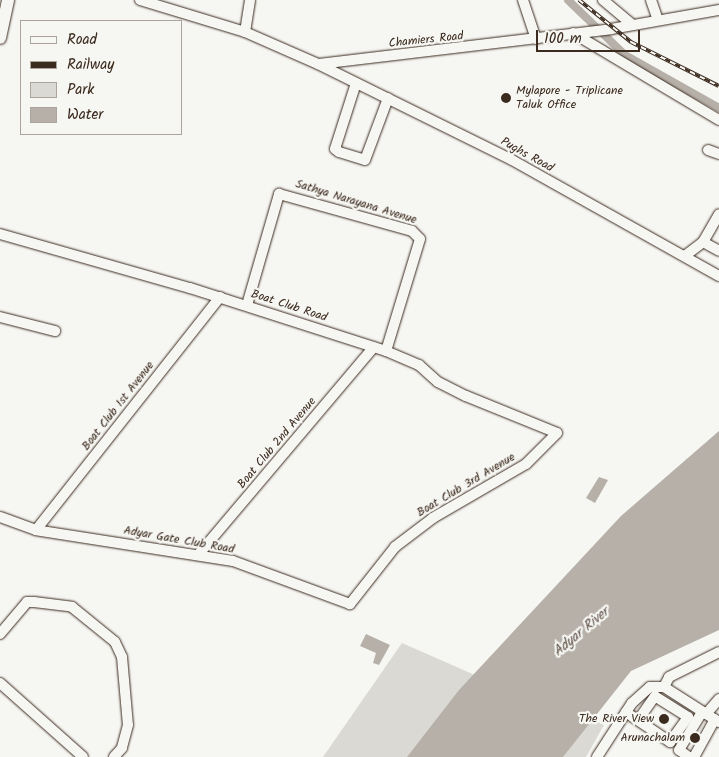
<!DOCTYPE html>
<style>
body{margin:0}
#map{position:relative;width:719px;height:757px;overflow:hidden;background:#f6f6f2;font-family:Kalam,sans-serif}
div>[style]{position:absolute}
.green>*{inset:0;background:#dad9d3}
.water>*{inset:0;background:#b6b0a9}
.canal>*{height:8px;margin:-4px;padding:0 4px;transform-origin:4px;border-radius:4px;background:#b6b0a9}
.roads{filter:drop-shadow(0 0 1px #3b2a1e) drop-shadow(0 0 1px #3b2a1e)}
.minor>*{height:10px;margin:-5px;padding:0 5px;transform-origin:5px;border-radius:5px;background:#f6f6f2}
.major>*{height:12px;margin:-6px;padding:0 6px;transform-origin:6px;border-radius:6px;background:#f6f6f2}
.rail>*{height:4px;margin-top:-2px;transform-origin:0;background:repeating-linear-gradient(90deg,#f6f6f2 0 5.5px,#3b2a1e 0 11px);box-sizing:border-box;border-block:1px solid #3b2a1e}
.dots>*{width:14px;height:14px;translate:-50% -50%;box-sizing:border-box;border:2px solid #f6f6f2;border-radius:50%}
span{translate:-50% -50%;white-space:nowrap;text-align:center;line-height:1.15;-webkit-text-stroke:4.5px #f6f6f2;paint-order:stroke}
.street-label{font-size:12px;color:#3b2a1e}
.poi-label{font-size:12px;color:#3b2a1e}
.left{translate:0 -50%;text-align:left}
.right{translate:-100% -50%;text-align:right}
.water-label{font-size:14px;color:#605248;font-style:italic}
.legend{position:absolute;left:20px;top:20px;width:162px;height:115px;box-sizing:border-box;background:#f6f6f2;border:1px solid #aba49d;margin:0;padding:6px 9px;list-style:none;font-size:15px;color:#3b2a1e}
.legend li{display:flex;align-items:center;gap:10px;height:25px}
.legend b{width:25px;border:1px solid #aba49d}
.scale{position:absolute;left:536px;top:30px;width:104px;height:22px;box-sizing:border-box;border:2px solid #3b2a1e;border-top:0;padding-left:6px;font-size:15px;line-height:18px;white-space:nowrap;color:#3b2a1e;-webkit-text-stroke:4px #f6f6f2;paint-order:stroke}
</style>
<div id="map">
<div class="green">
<div style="clip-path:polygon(402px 643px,477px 676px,414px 757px,323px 757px)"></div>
<div style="clip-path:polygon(591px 719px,604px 725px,586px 757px,563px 757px)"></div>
</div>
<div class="water">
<div style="clip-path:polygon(719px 431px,719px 630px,631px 671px,563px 757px,407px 757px,459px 690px,621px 516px)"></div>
<div style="clip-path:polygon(599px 477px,608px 480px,595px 503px,586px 498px)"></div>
<div style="clip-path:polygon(366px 634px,390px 645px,379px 665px,373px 663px,376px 653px,360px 646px)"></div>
</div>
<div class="canal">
<div style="left:568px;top:0;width:79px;rotate:44deg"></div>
<div style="left:625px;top:55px;width:108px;rotate:29.4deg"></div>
</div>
<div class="roads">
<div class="minor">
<div style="left:140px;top:0;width:110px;rotate:16.9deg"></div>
<div style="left:245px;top:32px;width:80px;rotate:23.7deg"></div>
<div style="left:318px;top:64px;width:216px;rotate:26.3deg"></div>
<div style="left:512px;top:160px;width:237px;rotate:29.3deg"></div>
<div style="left:523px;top:0;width:41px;rotate:71.6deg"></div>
<div style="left:603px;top:0;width:39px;rotate:40deg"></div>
<div style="left:651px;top:0;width:21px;rotate:71deg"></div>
<div style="left:245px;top:32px;width:32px;rotate:-81deg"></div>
<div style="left:573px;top:33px;width:170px;rotate:30.8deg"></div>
<div style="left:319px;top:64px;width:294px;rotate:-6.8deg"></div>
<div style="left:611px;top:29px;width:110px;rotate:-10deg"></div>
<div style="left:356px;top:83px;width:69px;rotate:107.7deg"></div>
<div style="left:335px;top:149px;width:5px;rotate:37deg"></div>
<div style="left:339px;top:152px;width:27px;rotate:17deg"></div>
<div style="left:365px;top:160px;width:66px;rotate:-69.6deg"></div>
<div style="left:708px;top:150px;width:12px;rotate:20deg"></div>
<div style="left:0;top:234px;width:198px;rotate:15.9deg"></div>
<div style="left:190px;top:288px;width:206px;rotate:17.8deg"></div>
<div style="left:386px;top:351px;width:36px;rotate:23deg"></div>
<div style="left:419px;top:365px;width:25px;rotate:42deg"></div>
<div style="left:438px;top:382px;width:31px;rotate:27deg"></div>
<div style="left:466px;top:396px;width:98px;rotate:22.1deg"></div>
<div style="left:557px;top:433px;width:44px;rotate:135deg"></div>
<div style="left:526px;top:464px;width:108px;rotate:149.9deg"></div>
<div style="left:433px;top:518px;width:48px;rotate:142.7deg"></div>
<div style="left:395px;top:547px;width:73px;rotate:128.3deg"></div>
<div style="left:350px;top:604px;width:125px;rotate:-159.8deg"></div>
<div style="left:233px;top:561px;width:199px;rotate:-171.1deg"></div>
<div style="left:36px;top:530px;width:38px;rotate:-160deg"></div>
<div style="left:703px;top:242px;width:18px;rotate:29deg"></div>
<div style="left:686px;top:255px;width:21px;rotate:-37deg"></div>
<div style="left:703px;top:242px;width:32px;rotate:-60deg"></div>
<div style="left:247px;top:305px;width:116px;rotate:-73.9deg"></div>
<div style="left:279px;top:194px;width:138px;rotate:15.5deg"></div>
<div style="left:412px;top:231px;width:11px;rotate:45deg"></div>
<div style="left:420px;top:239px;width:117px;rotate:106.9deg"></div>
<div style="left:0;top:317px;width:57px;rotate:14.3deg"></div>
<div style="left:36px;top:530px;width:297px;rotate:-51.7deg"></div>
<div style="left:198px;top:555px;width:272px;rotate:-49.8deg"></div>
<div style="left:0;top:634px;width:42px;rotate:-49.8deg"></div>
<div style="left:27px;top:602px;width:7px"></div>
<div style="left:34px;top:602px;width:38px;rotate:7deg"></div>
<div style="left:72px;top:607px;width:55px;rotate:39.1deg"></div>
<div style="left:115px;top:642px;width:17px;rotate:65deg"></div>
<div style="left:122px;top:657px;width:68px;rotate:85deg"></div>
<div style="left:128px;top:725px;width:24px;rotate:105deg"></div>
<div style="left:122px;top:748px;width:12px;rotate:132deg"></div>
<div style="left:0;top:683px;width:111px;rotate:41.7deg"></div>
<div style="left:664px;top:687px;width:11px;rotate:-63deg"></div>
<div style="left:669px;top:677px;width:56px;rotate:-26.6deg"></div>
<div style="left:626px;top:712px;width:9px;rotate:36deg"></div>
<div style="left:633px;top:717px;width:45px;rotate:34deg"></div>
<div style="left:670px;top:742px;width:31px;rotate:-54deg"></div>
<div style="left:688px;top:717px;width:39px;rotate:-148deg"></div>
<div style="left:655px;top:696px;width:29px;rotate:125deg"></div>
<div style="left:706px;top:714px;width:20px;rotate:-49deg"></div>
<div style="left:597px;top:757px;width:64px;rotate:-57.1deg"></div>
<div style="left:632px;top:703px;width:24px;rotate:-42deg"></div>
<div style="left:650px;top:687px;width:14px"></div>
<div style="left:664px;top:687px;width:65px;rotate:32.5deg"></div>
<div style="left:689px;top:757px;width:12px;rotate:-145deg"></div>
<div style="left:679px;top:750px;width:44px;rotate:-58.8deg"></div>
<div style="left:694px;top:757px;width:43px;rotate:-61.1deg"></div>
</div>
<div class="major">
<div style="left:0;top:38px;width:39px;rotate:-78deg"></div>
</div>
</div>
<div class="rail">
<div style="left:579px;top:0;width:67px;rotate:38.9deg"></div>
<div style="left:631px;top:42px;width:98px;rotate:26.6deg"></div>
</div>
<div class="dots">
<div style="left:506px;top:98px;background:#3b2a1e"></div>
<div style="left:664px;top:719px;background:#3b2a1e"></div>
<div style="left:695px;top:738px;background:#3b2a1e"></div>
</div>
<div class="street-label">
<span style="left:426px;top:40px;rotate:-6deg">Chamiers Road</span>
<span style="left:527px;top:155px;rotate:29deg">Pughs Road</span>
<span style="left:356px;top:202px;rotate:17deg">Sathya Narayana Avenue</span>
<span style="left:289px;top:306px;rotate:18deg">Boat Club Road</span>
<span style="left:118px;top:406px;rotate:-52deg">Boat Club 1st Avenue</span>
<span style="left:277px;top:443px;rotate:-50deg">Boat Club 2nd Avenue</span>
<span style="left:466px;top:485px;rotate:-31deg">Boat Club 3rd Avenue</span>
<span style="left:179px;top:540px;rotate:10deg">Adyar Gate Club Road</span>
</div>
<div class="poi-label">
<span class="left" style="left:516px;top:98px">Mylapore - Triplicane<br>Taluk Office</span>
<span class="right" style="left:654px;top:719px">The River View</span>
<span class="right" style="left:685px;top:738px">Arunachalam</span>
</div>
<div class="water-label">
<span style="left:581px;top:632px;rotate:-40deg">Adyar River</span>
</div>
<ul class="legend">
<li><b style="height:6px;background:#f6f6f2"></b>Road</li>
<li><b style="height:6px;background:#3b2a1e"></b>Railway</li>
<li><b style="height:14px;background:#dad9d3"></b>Park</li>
<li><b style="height:14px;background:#b6b0a9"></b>Water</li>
</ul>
<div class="scale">100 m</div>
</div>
